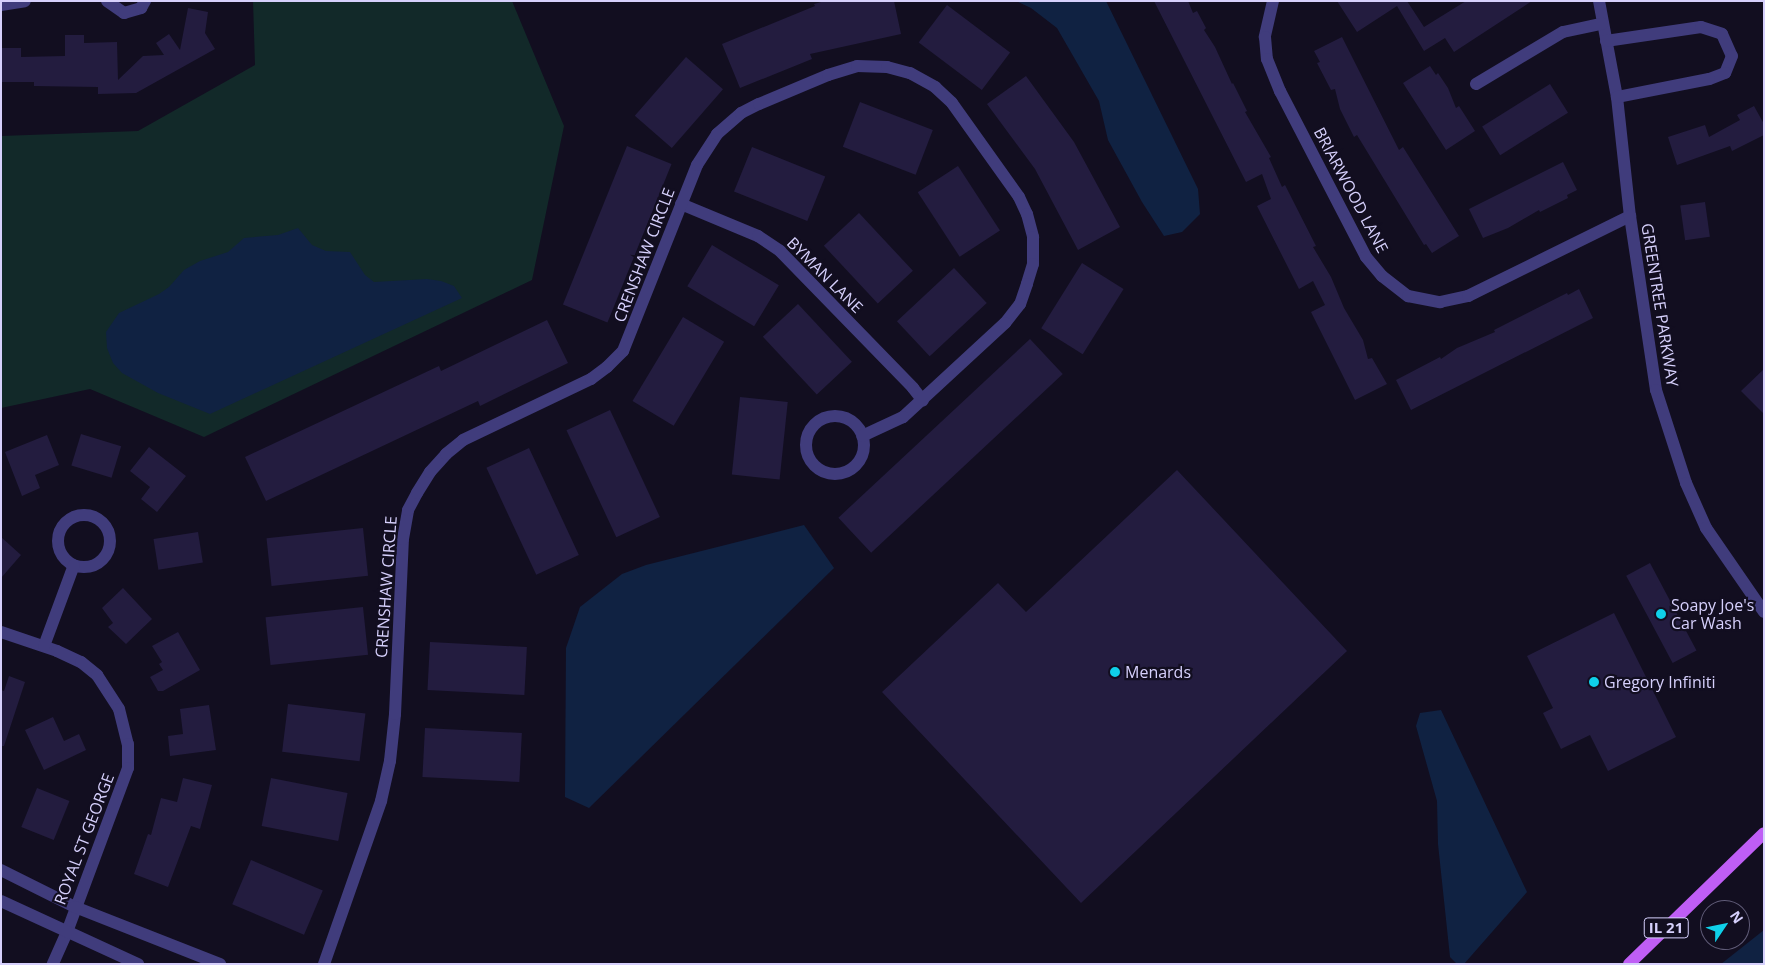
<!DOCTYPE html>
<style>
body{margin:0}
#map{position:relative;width:1765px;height:965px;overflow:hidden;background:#120e20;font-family:"Open Sans",sans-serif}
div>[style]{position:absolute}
.green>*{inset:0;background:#122929}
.water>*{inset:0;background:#102242}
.building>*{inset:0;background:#231c3f;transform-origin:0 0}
.minor>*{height:12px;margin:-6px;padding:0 6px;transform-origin:6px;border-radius:6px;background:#403c7c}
.minor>.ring{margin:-6px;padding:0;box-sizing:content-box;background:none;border:12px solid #403c7c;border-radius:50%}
.primary>*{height:12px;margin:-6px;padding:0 6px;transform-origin:6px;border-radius:6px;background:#bf5ef5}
.dots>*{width:14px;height:14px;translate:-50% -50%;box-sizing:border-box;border:2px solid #120e20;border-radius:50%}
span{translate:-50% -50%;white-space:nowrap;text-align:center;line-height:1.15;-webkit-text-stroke:4.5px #120e20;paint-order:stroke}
.shield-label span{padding:1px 4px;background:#120e20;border:1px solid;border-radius:4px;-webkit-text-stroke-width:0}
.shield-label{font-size:15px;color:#d6d0fc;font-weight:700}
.street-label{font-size:16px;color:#d6d0fc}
.poi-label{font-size:16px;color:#d6d0fc}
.left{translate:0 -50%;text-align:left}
.frame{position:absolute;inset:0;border:2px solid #d6d0fc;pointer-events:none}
.north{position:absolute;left:1700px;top:900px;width:50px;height:50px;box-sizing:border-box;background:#120e20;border:1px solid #605c78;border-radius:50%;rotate:56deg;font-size:14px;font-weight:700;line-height:20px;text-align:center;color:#d6d0fc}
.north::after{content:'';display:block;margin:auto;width:18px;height:22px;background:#0fd0e9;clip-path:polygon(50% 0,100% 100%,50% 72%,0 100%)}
</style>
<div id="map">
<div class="green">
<div style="clip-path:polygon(253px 1px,512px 1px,564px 126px,532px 280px,204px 437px,90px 389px,1px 408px,1px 136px,138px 131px,255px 65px)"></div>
</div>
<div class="water">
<div style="clip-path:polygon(1016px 1px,1106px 1px,1198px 189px,1200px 214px,1182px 232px,1164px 236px,1142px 202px,1108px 140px,1099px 101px,1057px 28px,1031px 8px)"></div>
<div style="clip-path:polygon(298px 228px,312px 245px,326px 251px,350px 252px,365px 275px,374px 282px,427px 279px,441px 281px,454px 286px,462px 298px,210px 414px,158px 393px,122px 373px,113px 363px,107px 348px,106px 332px,119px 313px,159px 294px,169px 287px,184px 270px,200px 261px,228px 252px,244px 238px,278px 235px)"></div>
<div style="clip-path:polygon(804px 525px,834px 568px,589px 808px,565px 797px,566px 648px,580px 607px,622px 574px,646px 565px)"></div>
<div style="clip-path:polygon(1441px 710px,1527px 892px,1464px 964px,1457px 964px,1450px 957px,1438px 844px,1437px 801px,1416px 726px,1420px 713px)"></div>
<div style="clip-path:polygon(1764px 930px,1764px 964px,1721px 964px)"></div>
</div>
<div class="building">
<div style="clip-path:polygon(825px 1px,894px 1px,901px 34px,810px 54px,812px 59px,740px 88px,722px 44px,815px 6px,814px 4px)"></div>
<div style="clip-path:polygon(1154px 1px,1188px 1px,1193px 13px,1197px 11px,1206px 28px,1204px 30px,1215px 47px,1232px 84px,1233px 83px,1247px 111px,1245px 112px,1271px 157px,1269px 158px,1282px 187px,1285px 185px,1316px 246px,1313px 247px,1331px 277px,1344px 308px,1363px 340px,1368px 359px,1372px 358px,1387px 384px,1355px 400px,1311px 312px,1325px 305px,1313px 281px,1299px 289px,1257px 206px,1271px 199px,1262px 174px,1246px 182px)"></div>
<div style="clip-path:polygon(1337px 1px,1407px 1px,1424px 27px,1466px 1px,1532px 1px,1454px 52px,1445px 38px,1424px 51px,1397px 6px,1357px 32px)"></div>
<div style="left:947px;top:5px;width:79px;height:47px;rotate:37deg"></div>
<div style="clip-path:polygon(188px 8px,208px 12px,205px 33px,215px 49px,136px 93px,98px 94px,98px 87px,34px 86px,34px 82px,1px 82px,1px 48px,21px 48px,21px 57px,65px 56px,65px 35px,84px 35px,84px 43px,117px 42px,118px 80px,143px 56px,164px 55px,156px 43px,169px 34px,180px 50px)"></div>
<div style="clip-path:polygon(1342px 37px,1399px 150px,1403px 147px,1459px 236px,1432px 253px,1426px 244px,1424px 245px,1357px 135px,1354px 137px,1340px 109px,1335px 89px,1331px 90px,1317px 63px,1320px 62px,1314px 51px)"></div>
<div style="left:686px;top:57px;width:49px;height:78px;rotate:41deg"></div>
<div style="clip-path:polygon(1430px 66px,1436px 75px,1438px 73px,1448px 88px,1456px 108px,1459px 106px,1475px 131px,1446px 150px,1403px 83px)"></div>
<div style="clip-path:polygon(1026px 76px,1074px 142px,1120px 227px,1078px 250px,1035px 169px,987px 104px)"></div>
<div style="left:1550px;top:84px;width:34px;height:80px;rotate:58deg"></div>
<div style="left:860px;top:102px;width:78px;height:48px;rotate:21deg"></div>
<div style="clip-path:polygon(1754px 106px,1764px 124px,1764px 135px,1732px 151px,1730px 146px,1677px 165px,1668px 137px,1705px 125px,1709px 137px,1740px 120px,1737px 115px)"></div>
<div style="left:627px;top:146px;width:48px;height:171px;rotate:22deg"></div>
<div style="left:752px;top:147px;width:79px;height:48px;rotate:22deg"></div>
<div style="clip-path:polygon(1563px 162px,1577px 190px,1567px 195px,1568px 198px,1540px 212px,1539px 210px,1508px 228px,1483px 238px,1469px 209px)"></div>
<div style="left:958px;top:166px;width:77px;height:48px;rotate:57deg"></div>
<div style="left:1705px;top:202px;width:35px;height:25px;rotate:82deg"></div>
<div style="left:859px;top:213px;width:79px;height:48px;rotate:47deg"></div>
<div style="left:712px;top:245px;width:78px;height:48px;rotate:31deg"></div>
<div style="left:1082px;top:263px;width:49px;height:77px;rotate:32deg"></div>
<div style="left:954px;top:268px;width:48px;height:78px;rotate:47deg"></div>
<div style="clip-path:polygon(1579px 289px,1593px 318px,1411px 410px,1396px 380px,1440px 357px,1441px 359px,1457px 348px,1495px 332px,1494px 330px,1567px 293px,1568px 295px)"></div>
<div style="left:798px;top:304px;width:79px;height:48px;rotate:47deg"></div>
<div style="left:683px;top:317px;width:48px;height:98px;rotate:31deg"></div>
<div style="clip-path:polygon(547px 320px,568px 363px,480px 406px,478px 401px,266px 501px,245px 457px,439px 366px,441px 371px)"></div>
<div style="left:1030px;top:339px;width:48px;height:262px;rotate:47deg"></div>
<div style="clip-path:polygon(1764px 369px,1764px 414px,1741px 391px)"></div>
<div style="left:740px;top:397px;width:48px;height:78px;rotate:6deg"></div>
<div style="left:610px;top:410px;width:118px;height:48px;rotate:65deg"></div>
<div style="left:81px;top:434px;width:42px;height:33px;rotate:17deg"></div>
<div style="clip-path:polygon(47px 435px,59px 465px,35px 475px,40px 488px,22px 496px,5px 452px)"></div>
<div style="clip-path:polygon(149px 447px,186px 476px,157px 512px,141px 499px,150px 487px,130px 471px)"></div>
<div style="left:529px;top:448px;width:118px;height:47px;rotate:65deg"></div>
<div style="clip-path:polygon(1177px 470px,1347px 651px,1081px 903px,882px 692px,998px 583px,1026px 612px)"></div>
<div style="left:363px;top:528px;width:48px;height:97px;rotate:84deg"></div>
<div style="left:198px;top:532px;width:31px;height:45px;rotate:81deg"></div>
<div style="clip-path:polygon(1px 537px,21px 555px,1px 578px)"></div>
<div style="left:1650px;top:563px;width:99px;height:27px;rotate:62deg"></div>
<div style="clip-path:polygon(123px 588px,152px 619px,126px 644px,108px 627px,113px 623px,102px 608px)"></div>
<div style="left:363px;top:607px;width:48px;height:98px;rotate:84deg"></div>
<div style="clip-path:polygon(1614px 613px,1676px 737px,1608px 771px,1590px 735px,1561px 749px,1543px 713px,1553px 708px,1527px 656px)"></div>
<div style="clip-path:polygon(178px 632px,200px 670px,163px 691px,158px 691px,150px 677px,163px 670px,159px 664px,162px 662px,152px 646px)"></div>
<div style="left:430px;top:642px;width:97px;height:48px;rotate:3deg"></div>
<div style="clip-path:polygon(9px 676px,25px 682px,4px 746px,1px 746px,1px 690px,4px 691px)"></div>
<div style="left:288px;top:704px;width:78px;height:48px;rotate:7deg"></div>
<div style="clip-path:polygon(209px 705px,216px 750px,170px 756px,168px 736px,183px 734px,180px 709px)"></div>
<div style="clip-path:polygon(53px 717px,64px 741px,79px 734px,86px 750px,44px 770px,25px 730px)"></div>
<div style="left:425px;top:728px;width:97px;height:49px;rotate:3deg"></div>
<div style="clip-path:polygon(183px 778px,212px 785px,200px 829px,191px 826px,168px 887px,134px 874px,148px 834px,151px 835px,161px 798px,177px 802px)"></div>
<div style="left:271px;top:778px;width:78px;height:49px;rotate:11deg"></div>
<div style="left:37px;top:788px;width:35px;height:42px;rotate:22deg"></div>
<div style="left:251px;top:860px;width:78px;height:48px;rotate:23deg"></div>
</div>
<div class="minor">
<div style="left:107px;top:1px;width:21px;rotate:35deg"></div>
<div style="left:124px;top:13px;width:18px;rotate:-16deg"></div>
<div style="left:141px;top:8px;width:8px;rotate:-60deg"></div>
<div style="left:1273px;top:1px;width:37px;rotate:103deg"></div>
<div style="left:1265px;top:37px;width:22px;rotate:85deg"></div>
<div style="left:1267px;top:59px;width:35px;rotate:68deg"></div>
<div style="left:1280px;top:91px;width:187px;rotate:62.6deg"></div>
<div style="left:1366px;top:257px;width:25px;rotate:50deg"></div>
<div style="left:1382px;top:276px;width:33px;rotate:38deg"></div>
<div style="left:1408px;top:296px;width:33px;rotate:11deg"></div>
<div style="left:1440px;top:302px;width:29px;rotate:-12deg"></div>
<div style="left:1468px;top:296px;width:181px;rotate:-26.3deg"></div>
<div style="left:1599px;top:1px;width:98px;rotate:79.4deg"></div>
<div style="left:1617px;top:97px;width:120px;rotate:83.8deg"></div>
<div style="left:1630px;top:216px;width:176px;rotate:81.5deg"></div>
<div style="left:1656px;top:390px;width:98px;rotate:72.1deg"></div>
<div style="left:1686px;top:483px;width:49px;rotate:66deg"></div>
<div style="left:1706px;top:528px;width:102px;rotate:55.4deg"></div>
<div style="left:1px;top:5px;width:24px;rotate:-9deg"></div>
<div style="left:1606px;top:41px;width:96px;rotate:-8.4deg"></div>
<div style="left:1701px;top:27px;width:22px;rotate:18deg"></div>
<div style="left:1722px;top:34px;width:24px;rotate:66deg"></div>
<div style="left:1732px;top:56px;width:18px;rotate:112deg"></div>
<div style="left:1725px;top:73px;width:17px;rotate:159deg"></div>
<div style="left:1709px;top:79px;width:94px;rotate:168.9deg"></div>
<div style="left:1476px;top:84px;width:101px;rotate:-30.9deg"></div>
<div style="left:1563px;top:32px;width:40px;rotate:-12deg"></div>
<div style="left:681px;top:204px;width:83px;rotate:22.6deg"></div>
<div style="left:758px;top:236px;width:27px;rotate:34deg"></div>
<div style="left:780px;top:251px;width:191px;rotate:45.8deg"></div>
<div style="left:913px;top:388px;width:16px;rotate:52deg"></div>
<div class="ring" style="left:806px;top:416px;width:46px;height:46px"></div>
<div class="ring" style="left:58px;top:515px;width:40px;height:40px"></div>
<div style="left:1px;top:632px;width:59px;rotate:18.7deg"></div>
<div style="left:57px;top:651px;width:26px;rotate:25deg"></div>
<div style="left:81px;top:662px;width:21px;rotate:39deg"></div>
<div style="left:97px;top:675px;width:40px;rotate:57.1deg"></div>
<div style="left:119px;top:709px;width:36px;rotate:76deg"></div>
<div style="left:128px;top:744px;width:24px;rotate:90deg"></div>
<div style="left:128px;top:768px;width:175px;rotate:110.4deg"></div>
<div style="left:67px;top:932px;width:35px;rotate:114deg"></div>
<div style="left:44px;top:646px;width:86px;rotate:-69.7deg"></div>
<div style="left:1px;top:870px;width:83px;rotate:26.6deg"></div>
<div style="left:75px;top:907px;width:156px;rotate:21.5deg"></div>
<div style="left:1px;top:901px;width:151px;rotate:24.7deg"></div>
<div style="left:324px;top:964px;width:173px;rotate:-70.7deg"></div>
<div style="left:381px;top:801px;width:41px;rotate:-77.3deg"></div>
<div style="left:390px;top:761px;width:47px;rotate:-83.9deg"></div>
<div style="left:395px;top:714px;width:175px;rotate:-87.4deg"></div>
<div style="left:403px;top:539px;width:29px;rotate:-80deg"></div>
<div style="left:408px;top:510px;width:19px;rotate:-62deg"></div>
<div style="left:417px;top:493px;width:25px;rotate:-58deg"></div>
<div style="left:430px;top:472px;width:24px;rotate:-48deg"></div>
<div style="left:446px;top:454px;width:22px;rotate:-39deg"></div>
<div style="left:463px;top:440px;width:142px;rotate:-25.5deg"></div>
<div style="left:591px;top:379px;width:20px;rotate:-37deg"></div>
<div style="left:607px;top:367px;width:23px;rotate:-45deg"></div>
<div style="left:623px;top:351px;width:200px;rotate:-68.3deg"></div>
<div style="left:697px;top:165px;width:37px;rotate:-57deg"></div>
<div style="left:717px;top:134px;width:32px;rotate:-41deg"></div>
<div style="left:741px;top:113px;width:20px;rotate:-27deg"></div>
<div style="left:759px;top:104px;width:75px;rotate:-22.8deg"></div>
<div style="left:828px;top:75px;width:30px;rotate:-17deg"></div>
<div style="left:857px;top:66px;width:30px;rotate:2deg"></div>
<div style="left:887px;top:67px;width:24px;rotate:15deg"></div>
<div style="left:910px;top:73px;width:29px;rotate:29deg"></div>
<div style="left:935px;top:87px;width:23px;rotate:43deg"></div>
<div style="left:952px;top:103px;width:115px;rotate:54.5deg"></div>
<div style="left:1019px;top:197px;width:19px;rotate:65deg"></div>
<div style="left:1027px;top:214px;width:24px;rotate:75deg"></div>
<div style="left:1033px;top:237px;width:27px;rotate:90deg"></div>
<div style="left:1033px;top:264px;width:21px;rotate:107deg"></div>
<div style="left:1027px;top:284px;width:21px;rotate:109deg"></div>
<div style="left:1020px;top:304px;width:24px;rotate:128deg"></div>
<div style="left:1005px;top:323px;width:139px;rotate:137.3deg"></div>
<div style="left:903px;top:417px;width:45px;rotate:155.1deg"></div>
</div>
<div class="primary">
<div style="left:1629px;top:964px;width:188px;rotate:-44.1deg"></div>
</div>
<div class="dots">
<div style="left:1661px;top:614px;background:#0fd0e9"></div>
<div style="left:1115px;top:672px;background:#0fd0e9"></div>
<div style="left:1594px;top:682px;background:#0fd0e9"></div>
</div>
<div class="shield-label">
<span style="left:1666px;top:928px">IL 21</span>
</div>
<div class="street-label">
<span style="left:1351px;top:190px;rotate:62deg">BRIARWOOD LANE</span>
<span style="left:644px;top:255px;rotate:-69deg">CRENSHAW CIRCLE</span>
<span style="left:825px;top:275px;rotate:45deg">BYMAN LANE</span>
<span style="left:1660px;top:305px;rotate:81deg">GREENTREE PARKWAY</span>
<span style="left:386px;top:587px;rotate:-86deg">CRENSHAW CIRCLE</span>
<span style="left:84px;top:839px;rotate:-69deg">ROYAL ST GEORGE</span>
</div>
<div class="poi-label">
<span class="left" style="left:1671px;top:614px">Soapy Joe's<br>Car Wash</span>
<span class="left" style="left:1125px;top:672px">Menards</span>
<span class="left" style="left:1604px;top:682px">Gregory Infiniti</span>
</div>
<div class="frame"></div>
<div class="north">N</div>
</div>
